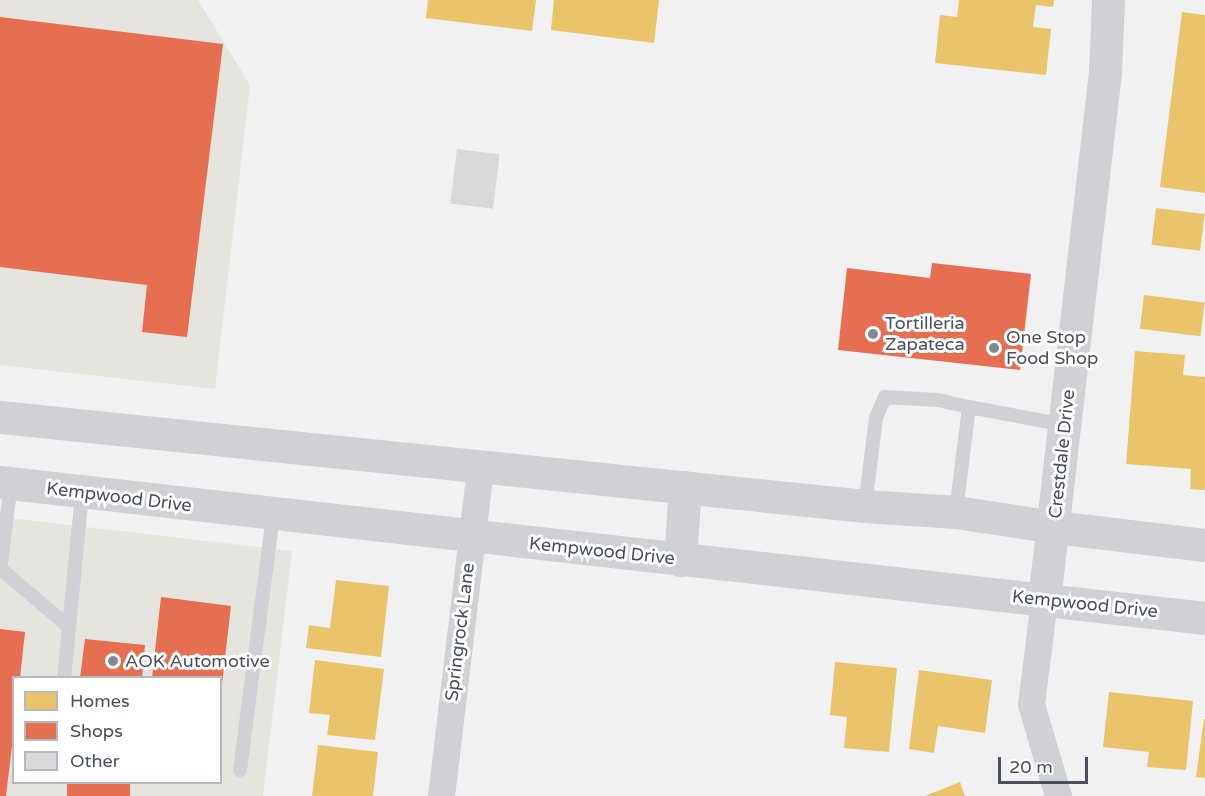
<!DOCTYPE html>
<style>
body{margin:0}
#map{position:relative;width:1205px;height:796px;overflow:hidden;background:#f1f1f1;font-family:"Varela Round",sans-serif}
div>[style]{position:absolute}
.commercial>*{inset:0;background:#e5e4de}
.homes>*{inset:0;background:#e9c46a;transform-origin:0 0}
.shops>*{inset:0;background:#e76f51;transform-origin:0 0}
.building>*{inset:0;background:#d8d9db;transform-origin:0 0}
.lane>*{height:14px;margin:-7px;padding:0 7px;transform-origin:7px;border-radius:7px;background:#cfd1d4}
.street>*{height:27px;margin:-13.5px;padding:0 13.5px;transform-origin:13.5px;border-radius:13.5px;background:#cfd1d4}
.secondary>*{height:33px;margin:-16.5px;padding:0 16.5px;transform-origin:16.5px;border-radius:16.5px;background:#d0d1d4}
.dots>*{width:16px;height:16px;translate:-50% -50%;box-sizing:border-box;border:3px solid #fff;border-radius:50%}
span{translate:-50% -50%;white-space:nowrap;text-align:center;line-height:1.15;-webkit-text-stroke:6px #fff;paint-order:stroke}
.poi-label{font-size:18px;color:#494f5c}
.left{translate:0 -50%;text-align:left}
.street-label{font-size:18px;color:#494f5c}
.legend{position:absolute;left:12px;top:676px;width:210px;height:108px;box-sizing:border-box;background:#fff;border:2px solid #b6b9be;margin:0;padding:8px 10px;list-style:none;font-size:18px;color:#494f5c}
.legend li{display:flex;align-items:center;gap:12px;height:30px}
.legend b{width:30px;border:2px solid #b6b9be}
.scale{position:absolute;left:998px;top:757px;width:90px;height:27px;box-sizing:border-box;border:3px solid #494f5c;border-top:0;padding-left:8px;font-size:18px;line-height:21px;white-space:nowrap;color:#494f5c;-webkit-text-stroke:4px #fff;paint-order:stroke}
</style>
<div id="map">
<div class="commercial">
<div style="clip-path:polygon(0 0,198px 0,250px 85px,215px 389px,0 365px)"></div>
<div style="clip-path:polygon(evenodd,0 517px,292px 551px,263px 796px,0 796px,0 517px,14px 678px,220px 678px,220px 782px,14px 782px,14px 678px)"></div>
</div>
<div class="homes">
<div style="clip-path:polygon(428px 0,536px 0,532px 31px,426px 18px)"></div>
<div style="clip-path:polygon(554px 0,659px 0,654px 43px,551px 30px)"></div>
<div style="clip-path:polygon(959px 0,1054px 0,1053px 7px,1036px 5px,1033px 27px,1051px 29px,1046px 75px,935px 63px,940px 15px,957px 17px)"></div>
<div style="clip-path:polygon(1182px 12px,1205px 15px,1205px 193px,1160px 187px)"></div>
<div style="left:1156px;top:208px;width:49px;height:37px;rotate:7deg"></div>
<div style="left:1144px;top:295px;width:61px;height:34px;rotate:7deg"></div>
<div style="clip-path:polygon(1135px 351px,1185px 355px,1183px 375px,1205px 377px,1205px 490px,1190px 489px,1191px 469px,1126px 464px)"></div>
<div style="clip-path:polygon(336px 580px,389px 586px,381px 657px,306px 648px,309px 625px,330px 628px)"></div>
<div style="clip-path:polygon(315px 660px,384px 669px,375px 740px,327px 735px,330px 715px,309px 713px)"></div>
<div style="clip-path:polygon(835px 662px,897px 668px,889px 752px,844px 748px,847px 717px,830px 715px)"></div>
<div style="clip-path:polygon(919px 670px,992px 680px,985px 733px,938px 726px,934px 753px,909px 749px)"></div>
<div style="clip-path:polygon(1109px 692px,1193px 701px,1186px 770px,1147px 767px,1149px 752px,1103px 747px)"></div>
<div style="clip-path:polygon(1204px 719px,1205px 719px,1205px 778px,1196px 777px)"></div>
<div style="clip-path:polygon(318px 745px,378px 752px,373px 796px,312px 796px)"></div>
<div style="clip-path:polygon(960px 782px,965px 796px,925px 796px)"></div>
</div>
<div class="shops">
<div style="clip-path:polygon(0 17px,223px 44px,187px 337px,142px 332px,147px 285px,0 267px)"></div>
<div style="clip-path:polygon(932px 263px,1031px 274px,1020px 370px,838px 350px,847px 268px,930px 278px)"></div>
<div style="clip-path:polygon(161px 597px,231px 606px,222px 684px,220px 678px,152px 678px)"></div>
<div style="clip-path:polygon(0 629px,25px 632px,20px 678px,14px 678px,14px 730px,6px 796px,0 796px)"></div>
<div style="clip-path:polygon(85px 639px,145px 645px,142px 678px,80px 678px)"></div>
<div style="left:67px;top:782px;width:63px;height:14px"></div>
</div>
<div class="building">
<div style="left:457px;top:149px;width:43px;height:55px;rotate:7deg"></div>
</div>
<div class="lane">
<div style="left:969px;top:407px;width:98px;rotate:10.6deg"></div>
<div style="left:865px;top:506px;width:89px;rotate:-82.9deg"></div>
<div style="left:876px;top:418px;width:23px;rotate:-67deg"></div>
<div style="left:885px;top:397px;width:53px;rotate:3.2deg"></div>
<div style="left:938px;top:400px;width:32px;rotate:13deg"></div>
<div style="left:969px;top:407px;width:106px;rotate:97.1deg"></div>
<div style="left:0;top:570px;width:87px;rotate:-82.7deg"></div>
<div style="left:2px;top:570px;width:88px;rotate:40.4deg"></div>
<div style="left:64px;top:678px;width:186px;rotate:-84.4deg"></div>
<div style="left:240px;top:770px;width:257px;rotate:-82.6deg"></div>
</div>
<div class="street">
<div style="left:1044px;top:600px;width:105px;rotate:97.1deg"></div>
<div style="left:1031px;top:704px;width:96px;rotate:73.6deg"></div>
<div style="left:441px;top:796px;width:331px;rotate:-83.2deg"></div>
</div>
<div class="secondary">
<div style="left:0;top:417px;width:870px;rotate:5.87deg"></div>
<div style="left:865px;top:506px;width:91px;rotate:3.8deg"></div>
<div style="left:956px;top:512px;width:99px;rotate:8.7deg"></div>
<div style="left:1054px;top:527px;width:152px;rotate:6.8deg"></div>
<div style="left:0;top:482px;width:1213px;rotate:6.44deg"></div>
<div style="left:680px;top:560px;width:73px;rotate:-86.1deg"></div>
<div style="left:1044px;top:600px;width:532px;rotate:-83.41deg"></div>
<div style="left:1105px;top:72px;width:72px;rotate:-87.6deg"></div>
</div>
<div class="dots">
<div style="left:873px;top:334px;background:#848890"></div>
<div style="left:994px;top:348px;background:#848890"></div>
<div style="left:113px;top:661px;background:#848890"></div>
</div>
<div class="poi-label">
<span class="left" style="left:885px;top:334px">Tortilleria<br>Zapateca</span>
<span class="left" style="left:1006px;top:348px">One Stop<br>Food Shop</span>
<span class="left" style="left:125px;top:661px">AOK Automotive</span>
</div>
<div class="street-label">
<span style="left:1062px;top:454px;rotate:-84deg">Crestdale Drive</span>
<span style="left:119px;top:497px;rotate:7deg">Kempwood Drive</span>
<span style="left:602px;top:551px;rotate:6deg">Kempwood Drive</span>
<span style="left:1085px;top:604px;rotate:6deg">Kempwood Drive</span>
<span style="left:460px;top:632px;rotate:-83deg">Springrock Lane</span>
</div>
<ul class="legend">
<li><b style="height:16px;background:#e9c46a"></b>Homes</li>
<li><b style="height:16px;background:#e76f51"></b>Shops</li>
<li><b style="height:16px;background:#d8d9db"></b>Other</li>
</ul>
<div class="scale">20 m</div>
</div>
